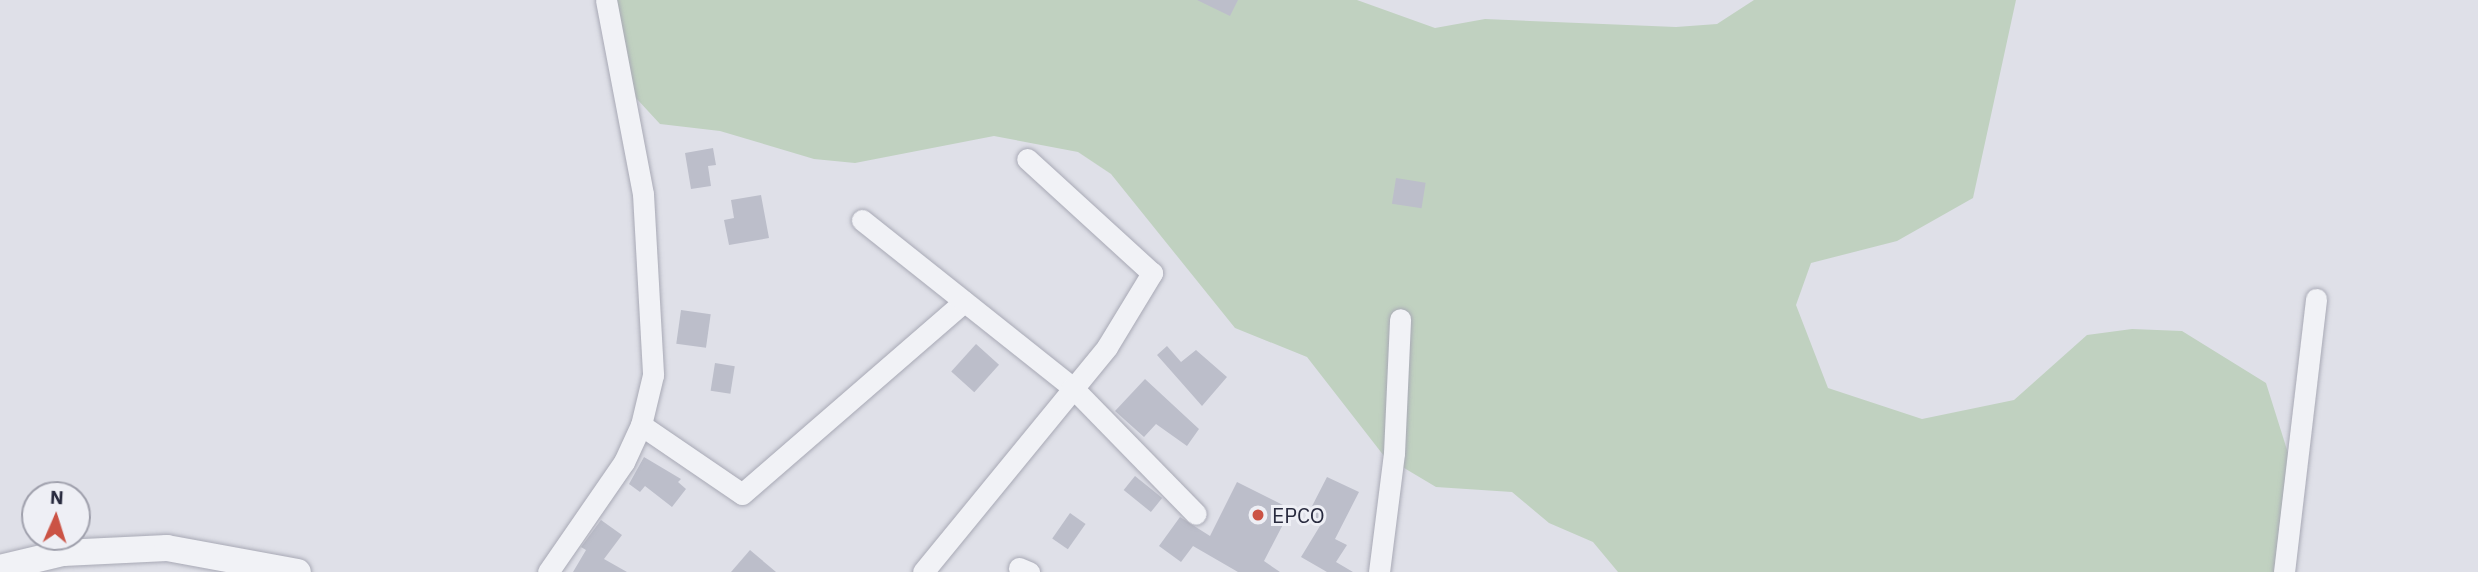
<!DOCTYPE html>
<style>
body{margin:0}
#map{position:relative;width:2478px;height:572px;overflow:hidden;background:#dfe0e8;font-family:"IBM Plex Sans",sans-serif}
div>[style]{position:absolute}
.green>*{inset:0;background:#c0d1c0}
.building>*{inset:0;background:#bcbeca;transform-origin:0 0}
.roads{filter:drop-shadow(0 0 2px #a8a9b5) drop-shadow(0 0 2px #a8a9b5)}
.minor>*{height:21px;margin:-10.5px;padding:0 10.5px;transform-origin:10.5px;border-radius:10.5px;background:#f1f2f6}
.tertiary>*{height:26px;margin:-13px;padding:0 13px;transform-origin:13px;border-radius:13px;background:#f1f2f6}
.dots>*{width:19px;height:19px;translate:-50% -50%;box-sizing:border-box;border:4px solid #eeeff5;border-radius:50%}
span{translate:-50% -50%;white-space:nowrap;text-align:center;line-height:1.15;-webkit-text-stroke:6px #eeeff5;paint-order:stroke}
.poi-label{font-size:21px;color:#282a3e}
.left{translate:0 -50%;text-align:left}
.north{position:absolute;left:21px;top:481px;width:70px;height:70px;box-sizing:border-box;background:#eeeff5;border:2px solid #9fa0ac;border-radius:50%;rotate:3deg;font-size:19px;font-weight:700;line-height:28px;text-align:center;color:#282a3e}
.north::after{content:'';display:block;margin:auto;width:24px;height:32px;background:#cb5345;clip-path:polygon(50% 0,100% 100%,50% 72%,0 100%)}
</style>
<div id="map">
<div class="green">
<div style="clip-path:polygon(606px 0,1357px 0,1435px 28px,1485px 19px,1676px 27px,1717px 24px,1754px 0,2016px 0,1973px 198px,1897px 241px,1811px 263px,1796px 305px,1828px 388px,1922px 419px,2014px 400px,2087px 335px,2132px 329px,2182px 331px,2266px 383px,2294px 472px,2284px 572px,1618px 572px,1593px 542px,1549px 523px,1512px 492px,1436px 487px,1384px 456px,1307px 357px,1235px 328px,1111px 174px,1078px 152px,994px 136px,855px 163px,814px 159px,720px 131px,660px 124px,624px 85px)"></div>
</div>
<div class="building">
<div style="clip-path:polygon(1197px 0,1238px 0,1230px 16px)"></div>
<div style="clip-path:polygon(713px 148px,716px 165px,708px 166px,711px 186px,691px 189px,685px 153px)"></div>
<div style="left:1396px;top:178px;width:30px;height:26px;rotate:9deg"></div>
<div style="clip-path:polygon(761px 195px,769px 238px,729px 245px,724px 220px,734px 218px,731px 200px)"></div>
<div style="left:681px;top:310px;width:30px;height:34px;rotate:8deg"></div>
<div style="left:976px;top:344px;width:31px;height:37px;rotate:42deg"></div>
<div style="clip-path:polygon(1167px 346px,1181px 362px,1196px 350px,1227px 377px,1202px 406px,1157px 355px)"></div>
<div style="left:715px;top:363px;width:20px;height:28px;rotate:9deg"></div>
<div style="clip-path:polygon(1145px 379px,1199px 429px,1187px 446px,1156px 424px,1144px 437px,1115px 411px)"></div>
<div style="clip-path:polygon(644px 457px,681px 479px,678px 482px,686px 489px,672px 507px,645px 486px,640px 492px,629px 484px)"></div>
<div style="left:1135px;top:476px;width:35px;height:18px;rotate:39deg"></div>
<div style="clip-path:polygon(1327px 477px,1359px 492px,1335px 539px,1347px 545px,1336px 562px,1353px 572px,1327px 572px,1301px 557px,1323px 521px,1308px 514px)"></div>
<div style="clip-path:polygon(1237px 482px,1291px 509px,1264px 561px,1280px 572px,1238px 572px,1193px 546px,1181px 562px,1159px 546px,1180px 517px,1210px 536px)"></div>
<div style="left:1070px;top:513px;width:19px;height:31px;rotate:35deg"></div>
<div style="clip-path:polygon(601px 520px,622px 535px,604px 559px,627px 572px,573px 572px,586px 550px,581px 547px)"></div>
<div style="clip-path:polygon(750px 550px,776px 572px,731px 572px)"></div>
</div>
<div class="roads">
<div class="minor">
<div style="left:606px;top:0;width:197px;rotate:79.2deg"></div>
<div style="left:643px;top:194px;width:181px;rotate:86.8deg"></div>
<div style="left:653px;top:375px;width:51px;rotate:103.5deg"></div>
<div style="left:641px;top:425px;width:122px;rotate:34.3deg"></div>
<div style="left:742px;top:494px;width:294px;rotate:-40.9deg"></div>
<div style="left:862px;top:220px;width:268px;rotate:38.5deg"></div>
<div style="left:1072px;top:387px;width:177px;rotate:45.7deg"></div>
<div style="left:1019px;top:568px;width:11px;rotate:22deg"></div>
<div style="left:548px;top:572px;width:134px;rotate:-55.4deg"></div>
<div style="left:624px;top:462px;width:41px;rotate:-65.3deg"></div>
<div style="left:923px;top:572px;width:291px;rotate:-50.7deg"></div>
<div style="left:1107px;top:347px;width:87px;rotate:-58.7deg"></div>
<div style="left:1152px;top:273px;width:169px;rotate:-137.6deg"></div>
<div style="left:1379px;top:572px;width:120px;rotate:-82.8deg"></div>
<div style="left:1394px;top:453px;width:134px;rotate:-87.4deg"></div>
<div style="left:2284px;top:572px;width:275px;rotate:-83.3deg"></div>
</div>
<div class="tertiary">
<div style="left:0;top:568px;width:65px;rotate:-13.4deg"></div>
<div style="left:63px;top:553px;width:104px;rotate:-2.8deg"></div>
<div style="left:167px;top:548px;width:133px;rotate:10.4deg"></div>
</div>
</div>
<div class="dots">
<div style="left:1258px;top:515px;background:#cb5345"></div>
</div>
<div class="poi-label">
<span class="left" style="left:1272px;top:515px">EPCO</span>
</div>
<div class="north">N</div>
</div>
